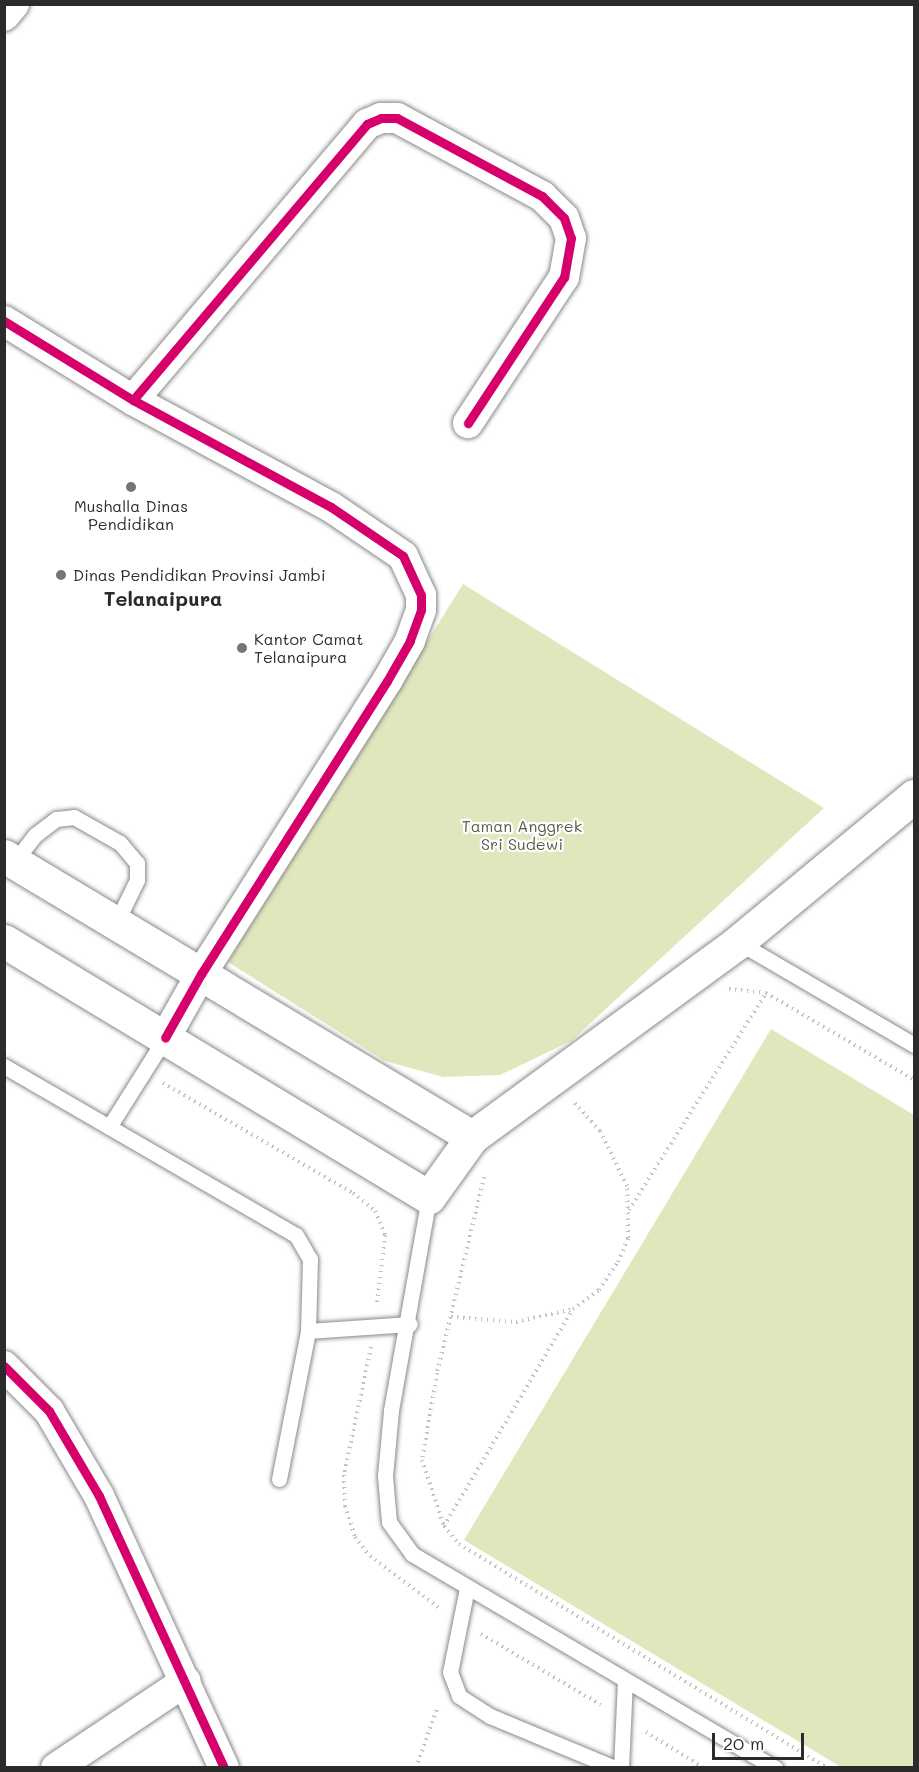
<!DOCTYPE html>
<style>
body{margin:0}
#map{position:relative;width:919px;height:1772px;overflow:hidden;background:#fff;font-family:Mali,sans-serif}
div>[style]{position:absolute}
.green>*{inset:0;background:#e0e7bd}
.path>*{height:4px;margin-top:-2px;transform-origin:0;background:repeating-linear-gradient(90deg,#c2c2c2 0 1.5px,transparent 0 6px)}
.roads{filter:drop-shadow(0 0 2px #8a8a8a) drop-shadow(0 0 2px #8a8a8a)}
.service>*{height:15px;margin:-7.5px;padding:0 7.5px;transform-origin:7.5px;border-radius:7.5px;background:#fff}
.minor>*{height:30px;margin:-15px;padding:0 15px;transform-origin:15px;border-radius:15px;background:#fff}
.secondary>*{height:33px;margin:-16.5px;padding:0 16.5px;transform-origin:16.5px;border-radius:16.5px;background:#fff}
.cycleway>*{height:9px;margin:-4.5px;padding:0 4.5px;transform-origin:4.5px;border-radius:4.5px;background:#d6006c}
.dots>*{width:16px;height:16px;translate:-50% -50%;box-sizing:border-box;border:3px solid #fff;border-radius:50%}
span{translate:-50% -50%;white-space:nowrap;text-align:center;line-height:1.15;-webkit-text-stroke:4.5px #fff;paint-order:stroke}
.poi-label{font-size:16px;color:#2b2b2b}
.left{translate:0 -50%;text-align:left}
.park-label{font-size:16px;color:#5a5e47}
.quarter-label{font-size:20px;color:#2b2b2b;font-weight:700}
.frame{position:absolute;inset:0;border:6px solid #2b2b2b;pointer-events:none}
.scale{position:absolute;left:712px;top:1733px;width:92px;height:27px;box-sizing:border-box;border:3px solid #2b2b2b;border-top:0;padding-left:8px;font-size:18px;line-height:21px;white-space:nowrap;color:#2b2b2b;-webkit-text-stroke:4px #fff;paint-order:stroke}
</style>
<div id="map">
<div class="green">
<div style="clip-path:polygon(463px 584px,824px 808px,571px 1041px,500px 1075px,443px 1077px,385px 1061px,228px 962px)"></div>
<div style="clip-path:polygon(771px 1029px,914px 1115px,914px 1767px,841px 1767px,464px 1540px)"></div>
</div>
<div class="path">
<div style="left:729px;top:989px;width:37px;rotate:6deg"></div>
<div style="left:766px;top:993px;width:172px;rotate:30.4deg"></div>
<div style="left:163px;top:1083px;width:220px;rotate:30.1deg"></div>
<div style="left:353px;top:1193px;width:28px;rotate:39deg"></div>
<div style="left:375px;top:1211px;width:26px;rotate:67deg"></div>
<div style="left:385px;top:1235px;width:69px;rotate:96.6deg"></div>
<div style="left:484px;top:1177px;width:202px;rotate:103.5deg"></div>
<div style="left:437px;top:1373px;width:88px;rotate:99.8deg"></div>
<div style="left:422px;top:1460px;width:70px;rotate:71.6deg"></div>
<div style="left:444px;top:1526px;width:23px;rotate:50deg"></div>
<div style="left:459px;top:1544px;width:432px;rotate:31.3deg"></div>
<div style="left:629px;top:1210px;width:257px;rotate:-57.7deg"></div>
<div style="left:451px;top:1317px;width:65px;rotate:4.4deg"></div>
<div style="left:516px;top:1322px;width:58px;rotate:-12.8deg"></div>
<div style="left:573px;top:1309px;width:32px;rotate:-36deg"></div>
<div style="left:599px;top:1290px;width:34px;rotate:-56deg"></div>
<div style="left:618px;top:1262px;width:26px;rotate:-67deg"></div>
<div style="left:628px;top:1238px;width:52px;rotate:-91.1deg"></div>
<div style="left:627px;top:1186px;width:61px;rotate:-116.1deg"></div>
<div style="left:600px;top:1131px;width:39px;rotate:-132deg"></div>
<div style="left:371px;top:1347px;width:131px;rotate:101.9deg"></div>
<div style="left:344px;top:1475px;width:31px;rotate:88deg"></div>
<div style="left:345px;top:1506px;width:33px;rotate:72deg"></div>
<div style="left:355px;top:1537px;width:24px;rotate:52deg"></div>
<div style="left:370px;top:1556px;width:86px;rotate:37deg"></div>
<div style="left:444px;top:1526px;width:252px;rotate:-59.3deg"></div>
<div style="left:481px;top:1634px;width:139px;rotate:30.6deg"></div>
<div style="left:646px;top:1732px;width:68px;rotate:31.8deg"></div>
<div style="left:416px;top:1768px;width:66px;rotate:-70.5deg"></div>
</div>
<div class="roads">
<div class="service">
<div style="left:14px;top:862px;width:34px;rotate:-52deg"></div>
<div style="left:35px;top:835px;width:26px;rotate:-37deg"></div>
<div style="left:56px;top:819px;width:18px;rotate:-6deg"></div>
<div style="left:74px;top:817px;width:53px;rotate:29.5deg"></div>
<div style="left:120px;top:843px;width:26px;rotate:50deg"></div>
<div style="left:137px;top:863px;width:17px;rotate:90deg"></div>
<div style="left:137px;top:880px;width:48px;rotate:116deg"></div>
<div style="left:738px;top:942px;width:204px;rotate:30.3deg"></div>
<div style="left:4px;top:1066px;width:337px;rotate:30.1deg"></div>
<div style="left:296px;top:1235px;width:28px;rotate:60deg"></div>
<div style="left:310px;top:1259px;width:72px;rotate:91.6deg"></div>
<div style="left:109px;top:1127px;width:105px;rotate:-57.8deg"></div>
<div style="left:429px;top:1197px;width:217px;rotate:100.1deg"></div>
<div style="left:391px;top:1411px;width:65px;rotate:95.3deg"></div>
<div style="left:385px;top:1476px;width:46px;rotate:85deg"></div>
<div style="left:389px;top:1522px;width:39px;rotate:54deg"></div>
<div style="left:412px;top:1554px;width:422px;rotate:30.5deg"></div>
<div style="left:279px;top:1479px;width:151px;rotate:-78.9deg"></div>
<div style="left:308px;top:1331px;width:102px;rotate:-3.9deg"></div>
<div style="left:467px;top:1588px;width:86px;rotate:101.4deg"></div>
<div style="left:450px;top:1672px;width:26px;rotate:69deg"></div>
<div style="left:459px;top:1696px;width:37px;rotate:33deg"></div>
<div style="left:490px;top:1716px;width:135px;rotate:22.6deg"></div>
<div style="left:621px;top:1768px;width:87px;rotate:-87.4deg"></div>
</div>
<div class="minor">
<div style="left:4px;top:16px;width:16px;rotate:-50deg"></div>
<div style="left:4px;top:321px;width:151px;rotate:31.5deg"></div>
<div style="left:133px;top:400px;width:225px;rotate:28.4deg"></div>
<div style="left:331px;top:507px;width:87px;rotate:34.2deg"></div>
<div style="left:403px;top:556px;width:43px;rotate:65.2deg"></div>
<div style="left:421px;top:595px;width:15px;rotate:90deg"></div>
<div style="left:421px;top:610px;width:33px;rotate:110deg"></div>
<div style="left:410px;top:641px;width:46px;rotate:119.9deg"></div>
<div style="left:387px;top:681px;width:347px;rotate:122.4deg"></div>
<div style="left:201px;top:974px;width:73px;rotate:119.4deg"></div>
<div style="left:133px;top:400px;width:362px;rotate:-49.7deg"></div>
<div style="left:367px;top:124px;width:15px;rotate:-23deg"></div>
<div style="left:381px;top:118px;width:16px"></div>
<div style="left:397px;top:118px;width:165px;rotate:28.3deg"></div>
<div style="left:542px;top:196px;width:31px;rotate:45deg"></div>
<div style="left:564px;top:218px;width:21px;rotate:71deg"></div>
<div style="left:571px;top:238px;width:40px;rotate:100deg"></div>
<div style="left:564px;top:277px;width:175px;rotate:123.3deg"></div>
<div style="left:4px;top:1366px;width:64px;rotate:45deg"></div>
<div style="left:49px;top:1411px;width:99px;rotate:59.5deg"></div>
<div style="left:99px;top:1496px;width:299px;rotate:65.3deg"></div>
<div style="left:56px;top:1768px;width:156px;rotate:-33.8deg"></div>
</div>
<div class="secondary">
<div style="left:4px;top:856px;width:546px;rotate:30.98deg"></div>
<div style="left:4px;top:941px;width:496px;rotate:31.1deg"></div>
<div style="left:429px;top:1197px;width:74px;rotate:-54.4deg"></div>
<div style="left:472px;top:1137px;width:330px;rotate:-36.2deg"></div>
<div style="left:738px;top:942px;width:229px;rotate:-39.7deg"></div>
</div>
</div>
<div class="cycleway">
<div style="left:4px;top:321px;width:151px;rotate:31.5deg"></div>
<div style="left:133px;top:400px;width:225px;rotate:28.4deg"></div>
<div style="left:331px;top:507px;width:87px;rotate:34.2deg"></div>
<div style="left:403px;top:556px;width:43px;rotate:65.2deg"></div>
<div style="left:421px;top:595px;width:15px;rotate:90deg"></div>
<div style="left:421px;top:610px;width:33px;rotate:110deg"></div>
<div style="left:410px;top:641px;width:46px;rotate:119.9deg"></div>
<div style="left:387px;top:681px;width:347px;rotate:122.4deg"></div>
<div style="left:201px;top:974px;width:73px;rotate:119.4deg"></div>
<div style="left:133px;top:400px;width:362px;rotate:-49.7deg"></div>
<div style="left:367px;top:124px;width:15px;rotate:-23deg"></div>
<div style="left:381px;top:118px;width:16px"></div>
<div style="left:397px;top:118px;width:165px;rotate:28.3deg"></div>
<div style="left:542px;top:196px;width:31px;rotate:45deg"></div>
<div style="left:564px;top:218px;width:21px;rotate:71deg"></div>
<div style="left:571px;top:238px;width:40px;rotate:100deg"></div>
<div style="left:564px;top:277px;width:175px;rotate:123.3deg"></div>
<div style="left:4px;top:1366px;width:64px;rotate:45deg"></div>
<div style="left:49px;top:1411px;width:99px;rotate:59.5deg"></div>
<div style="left:99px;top:1496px;width:299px;rotate:65.3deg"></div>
</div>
<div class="dots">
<div style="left:131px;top:487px;background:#757575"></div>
<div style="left:61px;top:575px;background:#757575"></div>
<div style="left:242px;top:648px;background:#757575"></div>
</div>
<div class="poi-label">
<span style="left:131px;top:515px">Mushalla Dinas<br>Pendidikan</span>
<span class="left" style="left:73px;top:575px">Dinas Pendidikan Provinsi Jambi</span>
<span class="left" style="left:254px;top:648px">Kantor Camat<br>Telanaipura</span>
</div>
<div class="park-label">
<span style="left:522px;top:835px">Taman Anggrek<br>Sri Sudewi</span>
</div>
<div class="quarter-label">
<span style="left:163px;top:598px">Telanaipura</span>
</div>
<div class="frame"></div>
<div class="scale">20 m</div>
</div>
